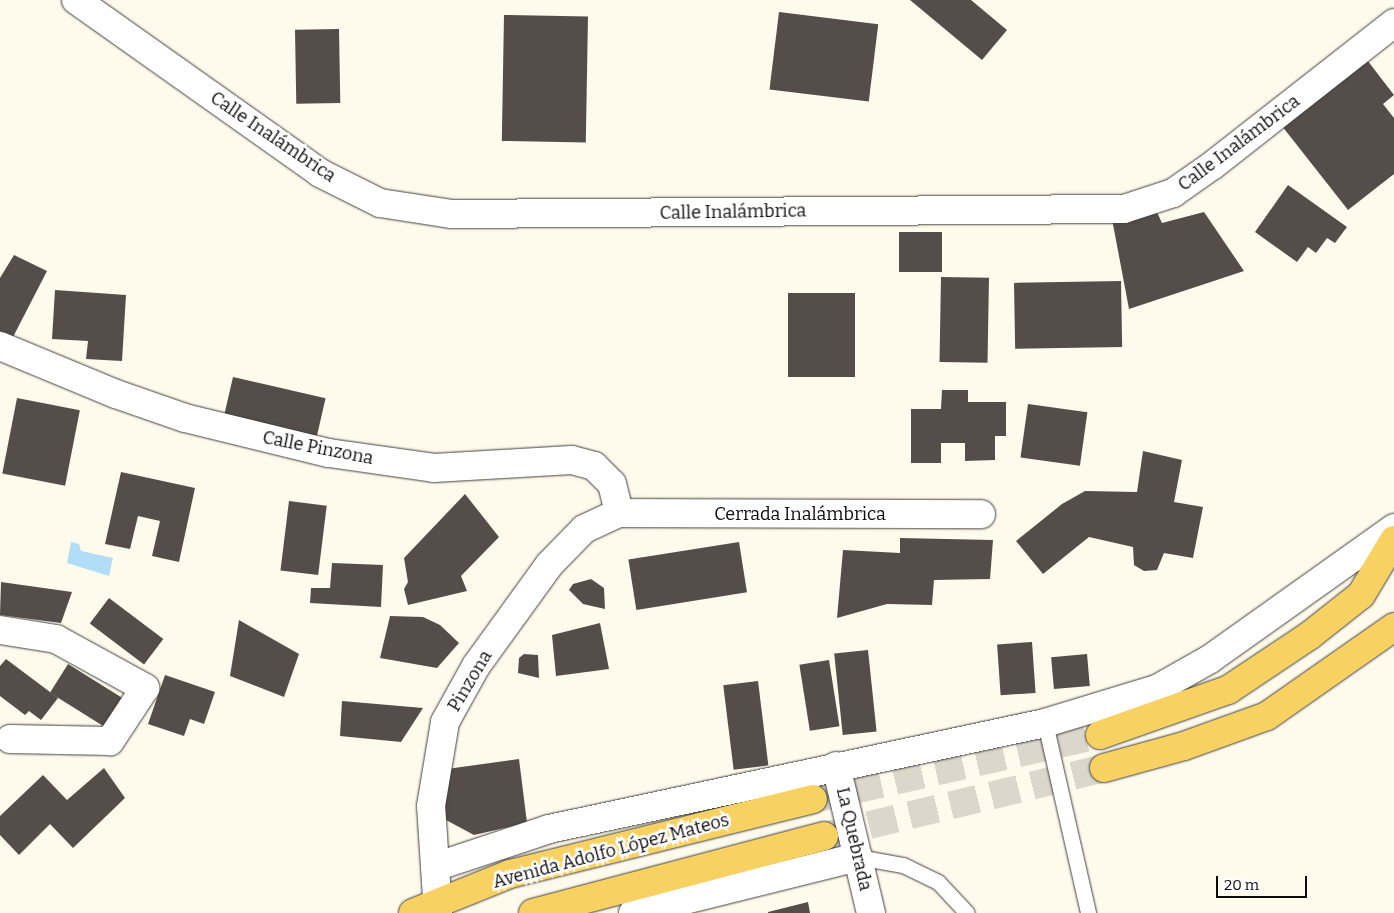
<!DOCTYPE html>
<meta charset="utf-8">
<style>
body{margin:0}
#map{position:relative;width:1394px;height:913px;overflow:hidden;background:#fffbec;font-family:Bitter,serif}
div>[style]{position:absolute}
.water>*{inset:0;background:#b1ddf6}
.building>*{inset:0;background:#554d49;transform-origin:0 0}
.primary-tunnel>*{height:28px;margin-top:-14px;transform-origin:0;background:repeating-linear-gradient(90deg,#dbd7ca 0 28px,transparent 0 42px)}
.roads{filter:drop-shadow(0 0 1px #3f3f3f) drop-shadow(0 0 1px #3f3f3f)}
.service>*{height:15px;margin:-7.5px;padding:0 7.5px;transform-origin:7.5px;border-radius:7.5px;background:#fff}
.minor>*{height:28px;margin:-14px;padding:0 14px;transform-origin:14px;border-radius:14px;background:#fff}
.primary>*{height:28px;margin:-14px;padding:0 14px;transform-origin:14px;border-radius:14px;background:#f8d163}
span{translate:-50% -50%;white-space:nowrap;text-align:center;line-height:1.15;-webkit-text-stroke:5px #fff;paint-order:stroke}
.street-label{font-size:18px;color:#0c0c0c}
.scale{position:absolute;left:1216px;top:876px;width:91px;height:22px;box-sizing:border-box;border:2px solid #0c0c0c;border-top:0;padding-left:6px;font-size:15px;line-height:18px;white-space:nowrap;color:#0c0c0c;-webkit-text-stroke:4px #fff;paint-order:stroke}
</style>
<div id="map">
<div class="water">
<div style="clip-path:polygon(71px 542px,79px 544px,81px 551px,113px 558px,109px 576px,67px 563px)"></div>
</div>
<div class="building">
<div style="clip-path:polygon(910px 0,971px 0,1007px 30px,982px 60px)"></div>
<div style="left:779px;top:12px;width:100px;height:78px;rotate:7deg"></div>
<div style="left:504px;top:15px;width:84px;height:126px;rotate:1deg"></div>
<div style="left:339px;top:29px;width:74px;height:44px;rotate:89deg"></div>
<div style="clip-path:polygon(1364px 56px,1394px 95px,1383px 104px,1394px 118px,1394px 174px,1348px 210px,1278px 121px)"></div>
<div style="clip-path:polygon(1288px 185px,1347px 227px,1335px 243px,1327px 238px,1316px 253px,1308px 247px,1297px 262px,1255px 232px)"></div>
<div style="clip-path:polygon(1156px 210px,1162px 223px,1204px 212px,1244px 271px,1129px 309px,1112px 219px)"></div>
<div style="left:899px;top:232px;width:43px;height:40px"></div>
<div style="clip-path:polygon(14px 255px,47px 271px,13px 337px,0 331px,0 278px)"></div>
<div style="left:941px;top:277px;width:48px;height:85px;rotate:1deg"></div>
<div style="left:1121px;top:281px;width:66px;height:107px;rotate:89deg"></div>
<div style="clip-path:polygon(55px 290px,126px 295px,122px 361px,86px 359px,88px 341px,52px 339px)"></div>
<div style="left:788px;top:293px;width:67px;height:84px"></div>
<div style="left:233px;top:377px;width:95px;height:47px;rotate:13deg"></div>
<div style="clip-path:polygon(942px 390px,968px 390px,968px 402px,1006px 402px,1006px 436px,995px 436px,995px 460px,965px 461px,965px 443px,941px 443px,941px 463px,911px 463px,911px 409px,941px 409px)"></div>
<div style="left:17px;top:398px;width:64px;height:77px;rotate:11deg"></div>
<div style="left:1028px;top:404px;width:60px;height:54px;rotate:8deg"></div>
<div style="clip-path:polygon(1143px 451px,1182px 460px,1174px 502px,1203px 507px,1193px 558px,1164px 553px,1157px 570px,1144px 571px,1134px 565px,1133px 547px,1089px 537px,1043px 574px,1016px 541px,1062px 504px,1085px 491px,1137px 492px)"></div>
<div style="clip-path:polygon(121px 472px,195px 488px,179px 562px,152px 556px,160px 521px,138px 516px,130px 549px,105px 544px)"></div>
<div style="clip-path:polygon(465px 494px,499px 537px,461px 576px,467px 591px,408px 605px,404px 589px,408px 582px,404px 558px)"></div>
<div style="left:289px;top:501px;width:38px;height:70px;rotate:7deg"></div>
<div style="clip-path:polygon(900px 538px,993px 540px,990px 579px,934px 580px,932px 605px,887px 604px,837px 618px,843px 550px,900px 553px)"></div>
<div style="left:739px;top:542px;width:51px;height:112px;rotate:81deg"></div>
<div style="clip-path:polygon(332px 563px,383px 565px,381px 607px,310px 603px,311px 588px,330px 588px)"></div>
<div style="clip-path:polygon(591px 579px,604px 588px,605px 609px,583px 604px,569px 590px,573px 584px)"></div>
<div style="clip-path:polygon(1px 582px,72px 592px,61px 623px,0 615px)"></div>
<div style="left:109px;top:598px;width:68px;height:32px;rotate:37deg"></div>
<div style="clip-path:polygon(390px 616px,423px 617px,440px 625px,459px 643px,437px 668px,380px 658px)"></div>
<div style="clip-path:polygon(239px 620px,299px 654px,284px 697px,230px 676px)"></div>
<div style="clip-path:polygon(600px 623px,609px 669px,556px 676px,552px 635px)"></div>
<div style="left:1032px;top:642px;width:51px;height:35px;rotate:86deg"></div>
<div style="left:868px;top:650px;width:82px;height:34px;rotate:84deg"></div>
<div style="clip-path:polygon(524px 654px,538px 655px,539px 678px,518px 673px,519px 658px)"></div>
<div style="left:1087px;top:654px;width:32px;height:36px;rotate:85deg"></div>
<div style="clip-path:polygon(6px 659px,58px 698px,41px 720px,29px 711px,25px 715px,0 696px,0 666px)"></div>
<div style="left:829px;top:660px;width:67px;height:30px;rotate:81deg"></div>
<div style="left:68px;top:664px;width:67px;height:34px;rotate:32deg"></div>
<div style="clip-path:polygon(165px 675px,215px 692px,204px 724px,190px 719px,184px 736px,148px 724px)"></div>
<div style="left:758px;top:681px;width:85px;height:35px;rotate:83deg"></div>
<div style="clip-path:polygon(342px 701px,423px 708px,401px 742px,340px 736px)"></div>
<div style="clip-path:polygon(519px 759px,527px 823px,474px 835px,446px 820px,442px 794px,447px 769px)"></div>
<div style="clip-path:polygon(104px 768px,125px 798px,73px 848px,50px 824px,19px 855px,0 835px,0 816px,43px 775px,67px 800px)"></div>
<div style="clip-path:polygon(808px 902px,810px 913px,768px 913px,768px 912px)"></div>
</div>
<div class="primary-tunnel">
<div style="left:813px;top:799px;width:294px;rotate:-12.6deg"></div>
<div style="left:828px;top:835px;width:284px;rotate:-13.6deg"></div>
</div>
<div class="roads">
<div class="service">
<div style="left:1045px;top:723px;width:195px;rotate:77.2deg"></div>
<div style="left:858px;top:857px;width:46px;rotate:10.1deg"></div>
<div style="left:903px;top:865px;width:39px;rotate:26deg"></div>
<div style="left:938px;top:882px;width:42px;rotate:46.9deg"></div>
</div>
<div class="minor">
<div style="left:76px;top:0;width:299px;rotate:35.3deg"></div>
<div style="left:320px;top:173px;width:67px;rotate:26.6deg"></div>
<div style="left:380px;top:203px;width:73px;rotate:8.7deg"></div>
<div style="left:452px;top:214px;width:672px;rotate:-0.43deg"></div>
<div style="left:1124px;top:209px;width:52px;rotate:-18.1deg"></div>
<div style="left:1173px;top:193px;width:49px;rotate:-35deg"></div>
<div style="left:1213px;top:165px;width:230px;rotate:-38.1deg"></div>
<div style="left:0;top:346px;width:126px;rotate:22.5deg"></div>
<div style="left:116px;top:394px;width:73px;rotate:19.2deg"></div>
<div style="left:185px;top:418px;width:148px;rotate:13.7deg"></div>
<div style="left:329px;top:453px;width:106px;rotate:8.1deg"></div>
<div style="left:434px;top:468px;width:138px;rotate:-3.3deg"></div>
<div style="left:572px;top:460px;width:23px;rotate:15deg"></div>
<div style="left:594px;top:466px;width:25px;rotate:45deg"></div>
<div style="left:612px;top:484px;width:30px;rotate:76deg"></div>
<div style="left:0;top:630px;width:57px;rotate:9.1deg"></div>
<div style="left:56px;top:639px;width:102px;rotate:28.8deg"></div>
<div style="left:145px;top:688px;width:64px;rotate:123.4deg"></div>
<div style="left:110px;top:741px;width:100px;rotate:-178.9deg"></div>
<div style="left:836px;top:766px;width:151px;rotate:76.6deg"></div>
<div style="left:435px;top:867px;width:120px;rotate:-18.4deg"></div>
<div style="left:549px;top:829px;width:507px;rotate:-12.06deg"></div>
<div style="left:1045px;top:723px;width:117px;rotate:-16.9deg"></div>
<div style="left:1157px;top:689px;width:61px;rotate:-29.5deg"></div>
<div style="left:1210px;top:659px;width:226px;rotate:-35.4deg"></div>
<div style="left:438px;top:913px;width:107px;rotate:-93.7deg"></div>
<div style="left:431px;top:806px;width:85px;rotate:-80.5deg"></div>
<div style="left:445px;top:722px;width:64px;rotate:-61deg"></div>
<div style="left:476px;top:666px;width:125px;rotate:-54.1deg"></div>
<div style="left:549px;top:565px;width:50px;rotate:-45.8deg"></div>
<div style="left:584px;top:529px;width:38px;rotate:-25deg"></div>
<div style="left:619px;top:513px;width:362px;rotate:0.2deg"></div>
<div style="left:633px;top:913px;width:232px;rotate:-14deg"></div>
</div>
<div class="primary">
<div style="left:1100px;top:735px;width:136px;rotate:-19.4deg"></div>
<div style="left:1228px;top:690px;width:97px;rotate:-33.7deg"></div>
<div style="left:1309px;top:636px;width:66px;rotate:-38.3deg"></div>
<div style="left:1361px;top:595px;width:64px;rotate:-59deg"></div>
<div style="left:1104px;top:768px;width:83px;rotate:-15.4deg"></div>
<div style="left:1184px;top:746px;width:88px;rotate:-19.9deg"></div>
<div style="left:1267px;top:716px;width:155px;rotate:-35deg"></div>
<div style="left:413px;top:913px;width:105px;rotate:-21.9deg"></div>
<div style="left:510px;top:874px;width:312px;rotate:-13.9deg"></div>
<div style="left:533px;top:913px;width:301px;rotate:-14.8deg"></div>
</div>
</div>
<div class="street-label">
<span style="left:273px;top:137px;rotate:34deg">Calle Inalámbrica</span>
<span style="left:1239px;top:143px;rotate:-37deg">Calle Inalámbrica</span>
<span style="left:733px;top:212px;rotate:-1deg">Calle Inalámbrica</span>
<span style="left:318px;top:448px;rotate:11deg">Calle Pinzona</span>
<span style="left:800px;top:514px">Cerrada Inalámbrica</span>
<span style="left:470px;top:681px;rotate:-59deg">Pinzona</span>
<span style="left:854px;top:839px;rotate:77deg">La Quebrada</span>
<span style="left:611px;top:851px;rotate:-15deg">Avenida Adolfo López Mateos</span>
</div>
<div class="scale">20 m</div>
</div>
